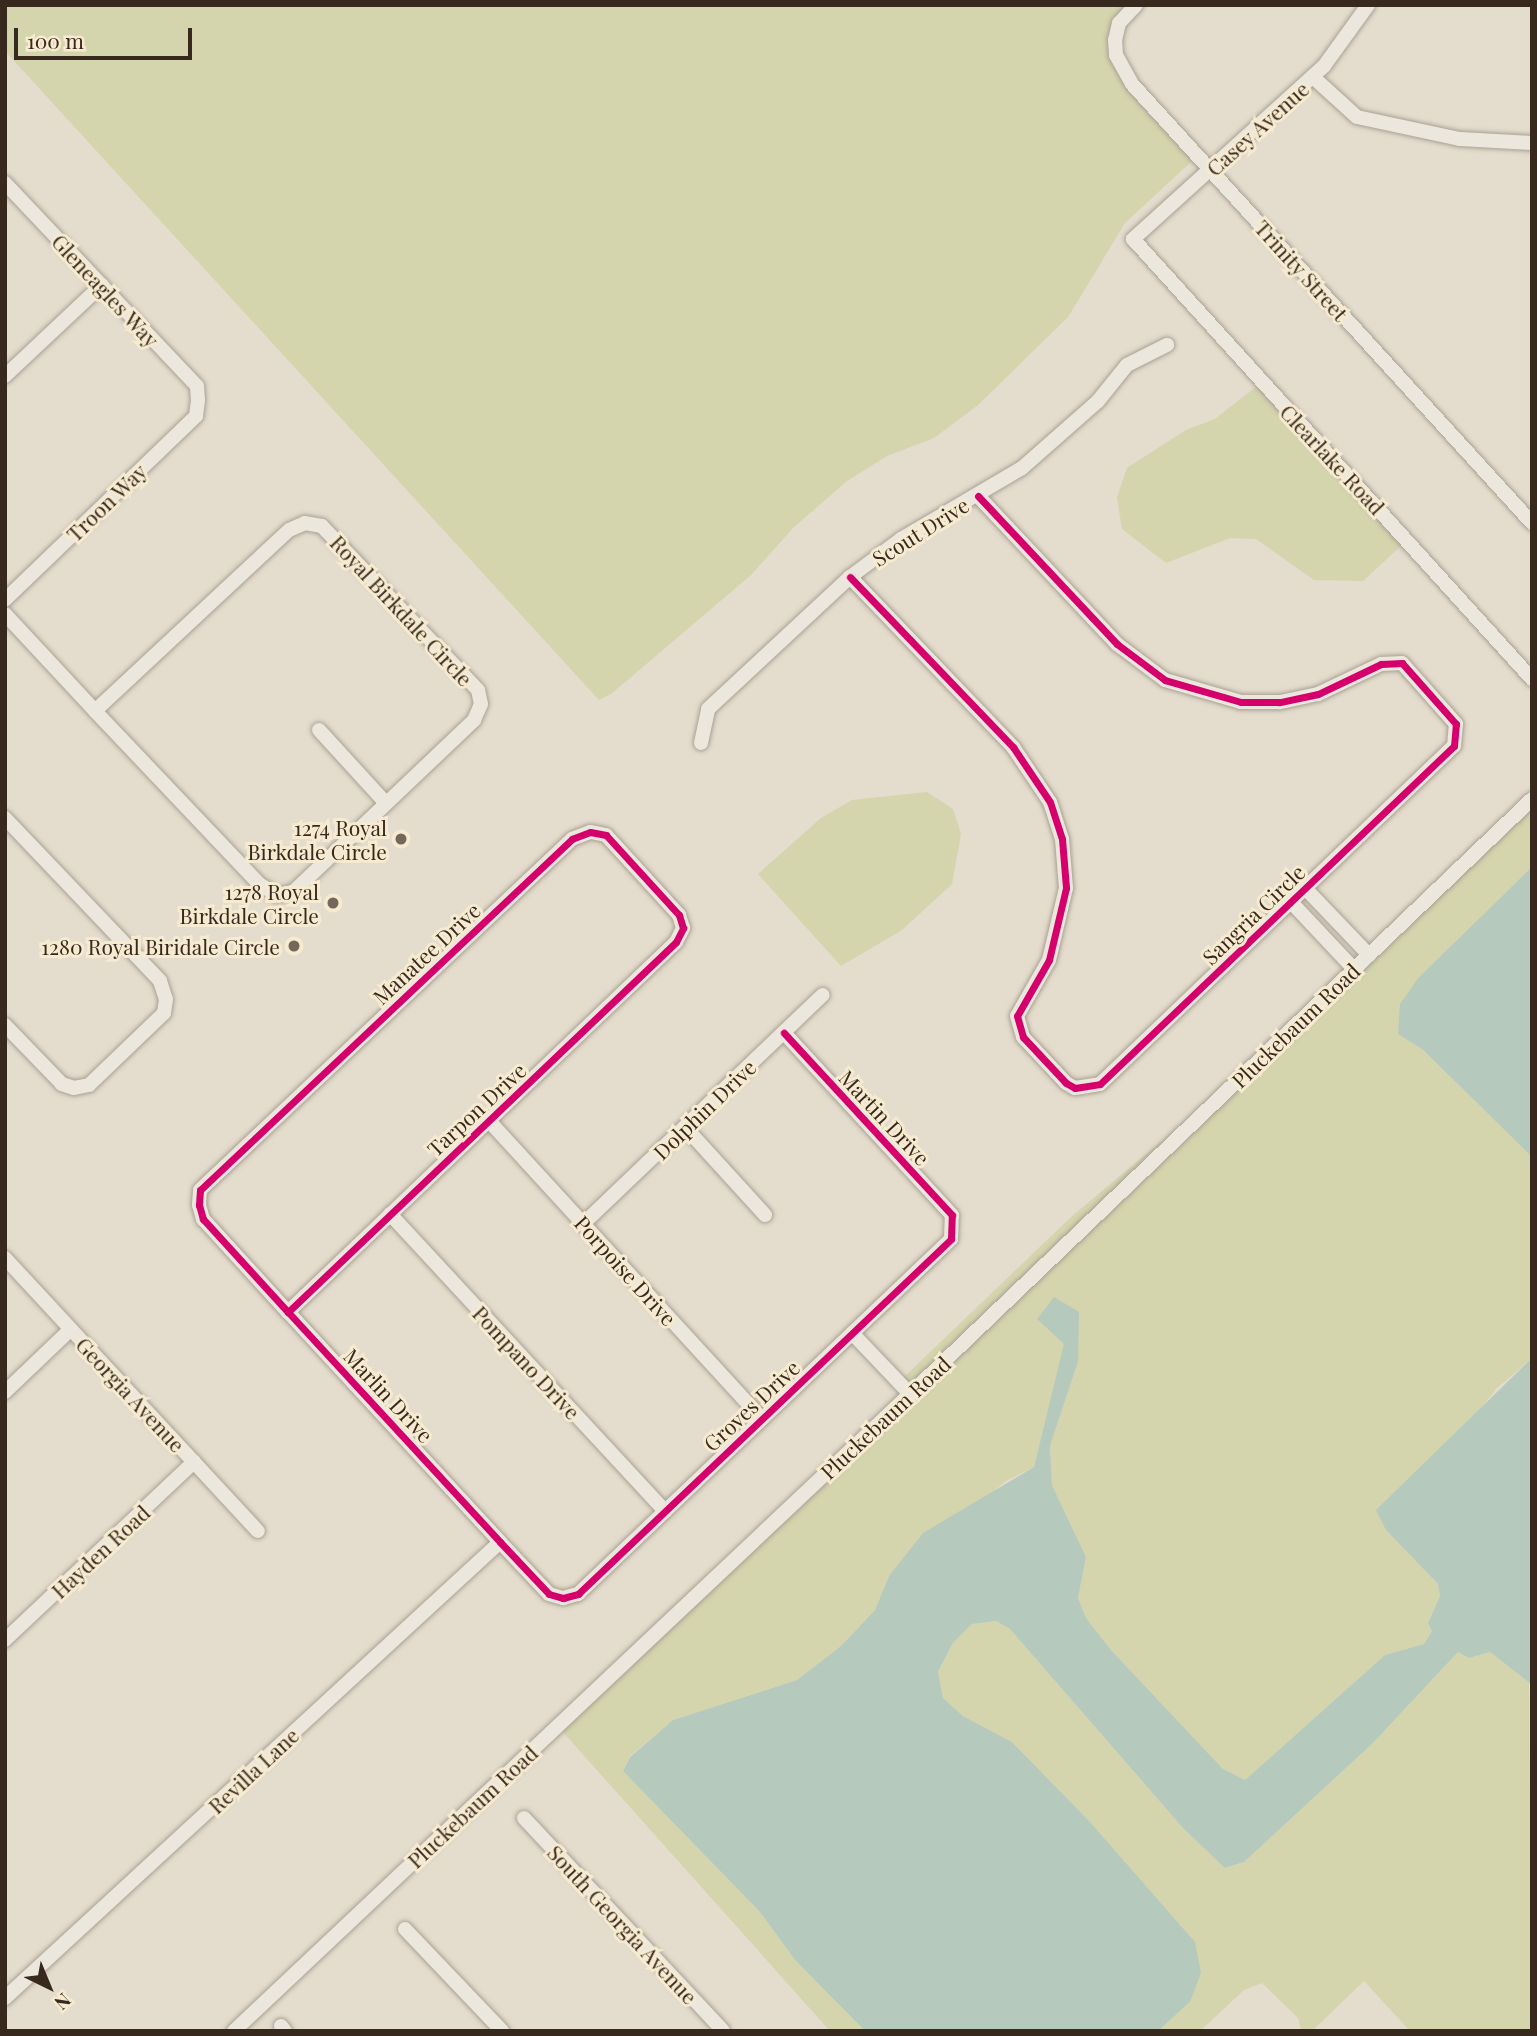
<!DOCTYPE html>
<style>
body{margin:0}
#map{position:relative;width:1537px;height:2036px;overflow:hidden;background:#e4dccc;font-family:"Playfair Display",serif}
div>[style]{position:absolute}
.green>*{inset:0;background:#d4d4ad}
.water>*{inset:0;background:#b6c9bd}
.roads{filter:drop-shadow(0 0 2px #a9a195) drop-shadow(0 0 2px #a9a195)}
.minor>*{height:14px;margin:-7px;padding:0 7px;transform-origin:7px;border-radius:7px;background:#ece7dd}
.cycleway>*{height:7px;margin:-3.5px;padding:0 3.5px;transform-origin:3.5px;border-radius:3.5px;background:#d6006c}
.dots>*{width:19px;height:19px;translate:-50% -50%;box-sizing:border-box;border:4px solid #f6ead0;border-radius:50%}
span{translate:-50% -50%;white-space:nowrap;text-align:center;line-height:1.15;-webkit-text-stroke:6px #f6ead0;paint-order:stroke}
.street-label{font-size:21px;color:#37291d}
.poi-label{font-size:21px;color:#37291d}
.right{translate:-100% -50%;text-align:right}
.frame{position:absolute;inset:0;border:7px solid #37291d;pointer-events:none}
.north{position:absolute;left:14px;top:1952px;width:70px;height:70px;-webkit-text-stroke:5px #f6ead0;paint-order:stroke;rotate:137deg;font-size:19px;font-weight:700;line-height:28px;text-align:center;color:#37291d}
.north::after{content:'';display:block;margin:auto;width:24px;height:32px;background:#37291d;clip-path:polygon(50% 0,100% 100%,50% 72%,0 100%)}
.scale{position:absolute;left:14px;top:28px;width:178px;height:32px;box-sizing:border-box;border:4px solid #37291d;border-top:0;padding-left:9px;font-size:21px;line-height:24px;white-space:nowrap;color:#37291d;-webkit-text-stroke:5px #f6ead0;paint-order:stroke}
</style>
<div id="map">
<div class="green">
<div style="clip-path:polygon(5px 5px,1126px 5px,1113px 21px,1108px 37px,1118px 74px,1193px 160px,1125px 223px,1068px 317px,978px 405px,934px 438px,887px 456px,847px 481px,793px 528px,751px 575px,611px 694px,599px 700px,5px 51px)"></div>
<div style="clip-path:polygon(1258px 385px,1403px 544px,1363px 581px,1314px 580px,1256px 539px,1230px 538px,1166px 563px,1122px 529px,1117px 497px,1127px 468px,1186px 430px,1215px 419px)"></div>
<div style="clip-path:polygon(927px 792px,953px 809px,961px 834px,952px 884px,902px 930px,841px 966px,758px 874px,821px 818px,852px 800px)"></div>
<div style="clip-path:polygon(1532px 808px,1532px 867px,1419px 977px,1399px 1034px,1422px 1049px,1532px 1157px,1532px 1358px,1497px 1388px,1386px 1530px,1438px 1584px,1440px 1596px,1428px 1623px,1432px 1631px,1424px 1644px,1385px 1655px,1245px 1780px,1223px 1769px,1111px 1650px,1086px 1618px,1078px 1598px,1086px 1557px,1052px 1485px,1050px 1446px,1078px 1362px,1065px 1344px,1034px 1467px,1006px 1481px,889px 1576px,875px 1610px,841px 1646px,797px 1680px,673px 1720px,630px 1756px,623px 1771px,760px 1912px,795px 1960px,865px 2031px,830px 2031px,562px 1731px)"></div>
<div style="clip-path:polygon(1182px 1124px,910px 1385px,903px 1378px,1071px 1217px)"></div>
<div style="clip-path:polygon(996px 1621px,1010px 1629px,1183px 1828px,1226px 1868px,1244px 1862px,1372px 1744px,1458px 1652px,1469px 1658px,1490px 1652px,1529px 1683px,1532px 2031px,1410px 2031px,1364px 1981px,1313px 2030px,1301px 2030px,1298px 2018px,1262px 1983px,1244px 1990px,1200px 2031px,1158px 2031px,1190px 2002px,1195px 1942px,1091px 1823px,1012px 1742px,963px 1716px,943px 1698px,938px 1673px,953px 1643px,972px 1624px)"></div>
</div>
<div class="water">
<div style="clip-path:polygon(1532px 867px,1532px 1157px,1422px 1049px,1398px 1034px,1400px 1004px,1419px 977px)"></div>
<div style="clip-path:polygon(1054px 1297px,1079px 1312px,1078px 1362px,1050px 1446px,1052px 1485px,1086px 1557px,1078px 1598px,1086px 1618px,1111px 1650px,1223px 1769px,1245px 1780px,1385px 1655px,1424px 1644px,1432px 1631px,1428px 1623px,1440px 1596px,1438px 1584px,1386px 1530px,1376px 1510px,1532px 1358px,1532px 1685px,1490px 1652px,1469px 1658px,1458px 1652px,1372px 1744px,1244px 1862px,1225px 1868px,1183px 1828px,1010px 1629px,996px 1621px,972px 1624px,953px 1643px,938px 1672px,943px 1698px,963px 1716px,1012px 1742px,1091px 1823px,1195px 1942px,1201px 1973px,1190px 2002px,1158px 2031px,865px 2031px,795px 1960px,760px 1912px,623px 1771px,630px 1757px,673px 1720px,797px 1680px,841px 1646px,875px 1610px,889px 1576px,923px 1533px,1034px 1467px,1064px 1344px,1037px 1319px)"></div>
</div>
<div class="roads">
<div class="minor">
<div style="left:1136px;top:5px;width:25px;rotate:133deg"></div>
<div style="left:1119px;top:23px;width:17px;rotate:103deg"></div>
<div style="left:1115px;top:40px;width:15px;rotate:86deg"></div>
<div style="left:1116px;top:55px;width:33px;rotate:61deg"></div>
<div style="left:1132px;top:84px;width:594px;rotate:47.66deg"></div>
<div style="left:1368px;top:5px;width:75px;rotate:125.8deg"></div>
<div style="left:1324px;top:66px;width:258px;rotate:137.8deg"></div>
<div style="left:1133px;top:239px;width:594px;rotate:47.8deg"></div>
<div style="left:1313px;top:77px;width:59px;rotate:42.3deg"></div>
<div style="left:1357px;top:117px;width:105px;rotate:12.1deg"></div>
<div style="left:1460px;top:139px;width:72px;rotate:3.2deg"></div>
<div style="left:5px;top:183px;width:279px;rotate:46.6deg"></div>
<div style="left:197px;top:386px;width:14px;rotate:86deg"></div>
<div style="left:198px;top:400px;width:16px;rotate:97deg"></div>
<div style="left:196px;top:416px;width:265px;rotate:136.1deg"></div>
<div style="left:5px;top:376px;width:133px;rotate:-43.2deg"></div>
<div style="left:850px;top:577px;width:236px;rotate:46.2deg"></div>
<div style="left:1013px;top:747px;width:66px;rotate:56.1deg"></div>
<div style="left:1050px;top:802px;width:39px;rotate:72deg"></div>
<div style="left:1062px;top:839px;width:49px;rotate:85.3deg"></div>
<div style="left:1066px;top:888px;width:74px;rotate:103.3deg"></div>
<div style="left:1049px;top:960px;width:64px;rotate:119.7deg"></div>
<div style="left:1017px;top:1016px;width:22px;rotate:74deg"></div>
<div style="left:1023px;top:1037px;width:63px;rotate:46.9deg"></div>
<div style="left:1066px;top:1083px;width:10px;rotate:29deg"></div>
<div style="left:1075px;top:1088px;width:25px;rotate:-9deg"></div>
<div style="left:1100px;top:1084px;width:489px;rotate:-43.7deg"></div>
<div style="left:1454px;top:746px;width:22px;rotate:-85deg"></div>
<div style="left:1456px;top:724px;width:81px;rotate:-131.5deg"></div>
<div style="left:1402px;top:663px;width:21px;rotate:177deg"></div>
<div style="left:1381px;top:664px;width:70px;rotate:154.5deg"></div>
<div style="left:1318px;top:694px;width:40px;rotate:168deg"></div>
<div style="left:1279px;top:702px;width:38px;rotate:180deg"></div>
<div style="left:1241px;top:702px;width:79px;rotate:-163.9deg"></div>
<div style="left:1165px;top:680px;width:60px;rotate:-143.1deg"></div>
<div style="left:1117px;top:644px;width:203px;rotate:-133.2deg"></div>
<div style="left:5px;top:614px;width:132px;rotate:47.1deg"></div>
<div style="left:95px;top:711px;width:238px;rotate:46.5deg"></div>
<div style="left:259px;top:884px;width:21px;rotate:31deg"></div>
<div style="left:277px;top:895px;width:16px;rotate:-11deg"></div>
<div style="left:293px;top:892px;width:250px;rotate:-43.5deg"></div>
<div style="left:474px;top:720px;width:17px;rotate:-66deg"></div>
<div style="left:481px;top:704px;width:14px;rotate:-102deg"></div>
<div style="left:478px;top:690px;width:226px;rotate:-133.6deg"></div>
<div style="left:322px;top:526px;width:17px;rotate:-170deg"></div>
<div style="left:305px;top:523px;width:17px;rotate:156deg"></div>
<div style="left:289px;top:530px;width:265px;rotate:137deg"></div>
<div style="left:319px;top:730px;width:99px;rotate:47.5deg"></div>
<div style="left:701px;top:743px;width:35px;rotate:-78deg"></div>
<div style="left:708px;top:709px;width:194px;rotate:-42.9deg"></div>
<div style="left:850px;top:577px;width:64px;rotate:-36.7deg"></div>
<div style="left:901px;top:539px;width:140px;rotate:-30.4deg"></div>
<div style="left:1022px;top:468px;width:101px;rotate:-41.4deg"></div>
<div style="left:1098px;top:401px;width:46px;rotate:-51.1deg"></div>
<div style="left:1127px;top:365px;width:45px;rotate:-26.6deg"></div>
<div style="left:5px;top:818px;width:225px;rotate:46.4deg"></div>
<div style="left:160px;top:981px;width:19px;rotate:72deg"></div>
<div style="left:166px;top:999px;width:14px;rotate:98deg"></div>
<div style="left:164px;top:1013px;width:104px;rotate:136.2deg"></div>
<div style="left:89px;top:1085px;width:15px;rotate:169deg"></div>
<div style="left:74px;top:1088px;width:13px;rotate:-162deg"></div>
<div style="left:62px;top:1084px;width:82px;rotate:-134deg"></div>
<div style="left:1305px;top:888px;width:93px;rotate:46.3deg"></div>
<div style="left:1291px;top:902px;width:92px;rotate:46.8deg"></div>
<div style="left:490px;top:1122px;width:401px;rotate:47.5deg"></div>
<div style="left:685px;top:1127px;width:119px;rotate:47.7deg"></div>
<div style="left:390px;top:1214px;width:405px;rotate:47.2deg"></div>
<div style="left:584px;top:1223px;width:330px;rotate:-43.7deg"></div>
<div style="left:5px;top:1258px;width:372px;rotate:47.2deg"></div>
<div style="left:288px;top:1312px;width:536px;rotate:-43.64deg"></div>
<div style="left:676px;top:942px;width:16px;rotate:-63deg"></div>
<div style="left:683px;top:928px;width:14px;rotate:-107deg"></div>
<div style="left:679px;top:915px;width:108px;rotate:-132.4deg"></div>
<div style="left:606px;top:835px;width:16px;rotate:-169deg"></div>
<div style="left:590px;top:832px;width:19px;rotate:159deg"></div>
<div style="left:572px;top:839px;width:511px;rotate:136.66deg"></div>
<div style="left:200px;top:1190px;width:15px;rotate:94deg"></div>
<div style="left:199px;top:1205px;width:15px;rotate:74deg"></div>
<div style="left:203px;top:1219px;width:126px;rotate:47.6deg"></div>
<div style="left:288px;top:1312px;width:313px;rotate:47.3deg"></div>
<div style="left:500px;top:1542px;width:71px;rotate:46.7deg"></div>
<div style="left:549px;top:1594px;width:15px;rotate:16deg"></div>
<div style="left:563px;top:1598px;width:16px;rotate:-15deg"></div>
<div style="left:578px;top:1594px;width:515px;rotate:-43.58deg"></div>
<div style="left:951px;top:1239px;width:24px;rotate:-88deg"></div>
<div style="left:952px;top:1215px;width:248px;rotate:-132.7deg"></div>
<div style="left:852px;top:1333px;width:84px;rotate:46.4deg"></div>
<div style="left:5px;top:1392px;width:91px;rotate:-43.7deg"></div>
<div style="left:5px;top:1640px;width:260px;rotate:-43.3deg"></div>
<div style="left:524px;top:1818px;width:291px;rotate:46.9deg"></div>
<div style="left:405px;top:1929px;width:141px;rotate:46.4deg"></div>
<div style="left:5px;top:1998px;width:673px;rotate:-42.65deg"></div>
<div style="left:281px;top:2026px;width:6px;rotate:51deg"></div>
<div style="left:234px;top:2031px;width:929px;rotate:-43.3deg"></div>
<div style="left:910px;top:1394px;width:861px;rotate:-43.73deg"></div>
</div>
</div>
<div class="cycleway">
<div style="left:850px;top:577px;width:236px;rotate:46.2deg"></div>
<div style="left:1013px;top:747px;width:66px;rotate:56.1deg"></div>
<div style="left:1050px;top:802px;width:39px;rotate:72deg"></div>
<div style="left:1062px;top:839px;width:49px;rotate:85.3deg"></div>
<div style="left:1066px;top:888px;width:74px;rotate:103.3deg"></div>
<div style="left:1049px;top:960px;width:64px;rotate:119.7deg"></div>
<div style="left:1017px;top:1016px;width:22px;rotate:74deg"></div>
<div style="left:1023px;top:1037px;width:63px;rotate:46.9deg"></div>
<div style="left:1066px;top:1083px;width:10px;rotate:29deg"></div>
<div style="left:1075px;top:1088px;width:25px;rotate:-9deg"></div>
<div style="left:1100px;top:1084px;width:489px;rotate:-43.7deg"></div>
<div style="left:1454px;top:746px;width:22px;rotate:-85deg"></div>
<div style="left:1456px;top:724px;width:81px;rotate:-131.5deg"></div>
<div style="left:1402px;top:663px;width:21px;rotate:177deg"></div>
<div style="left:1381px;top:664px;width:70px;rotate:154.5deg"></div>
<div style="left:1318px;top:694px;width:40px;rotate:168deg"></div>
<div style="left:1279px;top:702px;width:38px;rotate:180deg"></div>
<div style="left:1241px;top:702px;width:79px;rotate:-163.9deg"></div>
<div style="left:1165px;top:680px;width:60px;rotate:-143.1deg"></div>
<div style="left:1117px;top:644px;width:203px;rotate:-133.2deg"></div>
<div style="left:288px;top:1312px;width:536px;rotate:-43.64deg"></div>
<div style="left:676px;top:942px;width:16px;rotate:-63deg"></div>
<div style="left:683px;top:928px;width:14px;rotate:-107deg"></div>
<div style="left:679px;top:915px;width:108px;rotate:-132.4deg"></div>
<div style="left:606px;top:835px;width:16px;rotate:-169deg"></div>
<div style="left:590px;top:832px;width:19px;rotate:159deg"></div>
<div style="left:572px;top:839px;width:511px;rotate:136.66deg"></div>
<div style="left:200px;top:1190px;width:15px;rotate:94deg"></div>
<div style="left:199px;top:1205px;width:15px;rotate:74deg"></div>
<div style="left:203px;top:1219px;width:126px;rotate:47.6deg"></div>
<div style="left:288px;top:1312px;width:313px;rotate:47.3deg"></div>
<div style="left:500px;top:1542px;width:71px;rotate:46.7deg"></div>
<div style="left:549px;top:1594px;width:15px;rotate:16deg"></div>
<div style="left:563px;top:1598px;width:16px;rotate:-15deg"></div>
<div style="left:578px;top:1594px;width:515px;rotate:-43.58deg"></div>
<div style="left:951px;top:1239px;width:24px;rotate:-88deg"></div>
<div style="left:952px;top:1215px;width:248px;rotate:-132.7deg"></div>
</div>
<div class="dots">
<div style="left:401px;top:839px;background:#74685a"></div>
<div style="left:333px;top:903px;background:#74685a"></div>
<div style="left:294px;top:946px;background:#74685a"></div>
</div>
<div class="street-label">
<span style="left:1257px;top:128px;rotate:-42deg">Casey Avenue</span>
<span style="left:1302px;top:270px;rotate:48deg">Trinity Street</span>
<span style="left:106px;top:290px;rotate:47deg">Gleneagles Way</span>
<span style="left:1333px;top:459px;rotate:47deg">Clearlake Road</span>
<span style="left:106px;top:502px;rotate:-44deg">Troon Way</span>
<span style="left:920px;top:531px;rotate:-32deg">Scout Drive</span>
<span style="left:402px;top:610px;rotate:47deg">Royal Birkdale Circle</span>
<span style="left:1253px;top:914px;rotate:-44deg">Sangria Circle</span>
<span style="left:426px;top:953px;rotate:-43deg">Manatee Drive</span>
<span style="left:1295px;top:1025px;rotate:-44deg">Pluckebaum Road</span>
<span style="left:476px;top:1109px;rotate:-43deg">Tarpon Drive</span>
<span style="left:704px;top:1109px;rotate:-44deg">Dolphin Drive</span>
<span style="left:885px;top:1117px;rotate:47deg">Martin Drive</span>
<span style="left:626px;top:1270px;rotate:48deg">Porpoise Drive</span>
<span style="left:527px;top:1362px;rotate:47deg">Pompano Drive</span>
<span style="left:131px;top:1394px;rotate:47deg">Georgia Avenue</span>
<span style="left:389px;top:1395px;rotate:47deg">Marlin Drive</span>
<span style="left:751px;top:1405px;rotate:-43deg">Groves Drive</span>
<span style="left:885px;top:1417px;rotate:-43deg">Pluckebaum Road</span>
<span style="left:100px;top:1551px;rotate:-43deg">Hayden Road</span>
<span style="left:253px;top:1770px;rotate:-43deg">Revilla Lane</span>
<span style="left:472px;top:1806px;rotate:-43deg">Pluckebaum Road</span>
<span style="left:623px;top:1924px;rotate:47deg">South Georgia Avenue</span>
</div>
<div class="poi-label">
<span class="right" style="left:387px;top:839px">1274 Royal<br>Birkdale Circle</span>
<span class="right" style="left:319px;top:903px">1278 Royal<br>Birkdale Circle</span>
<span class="right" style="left:280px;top:946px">1280 Royal Biridale Circle</span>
</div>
<div class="frame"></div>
<div class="north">N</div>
<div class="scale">100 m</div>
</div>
